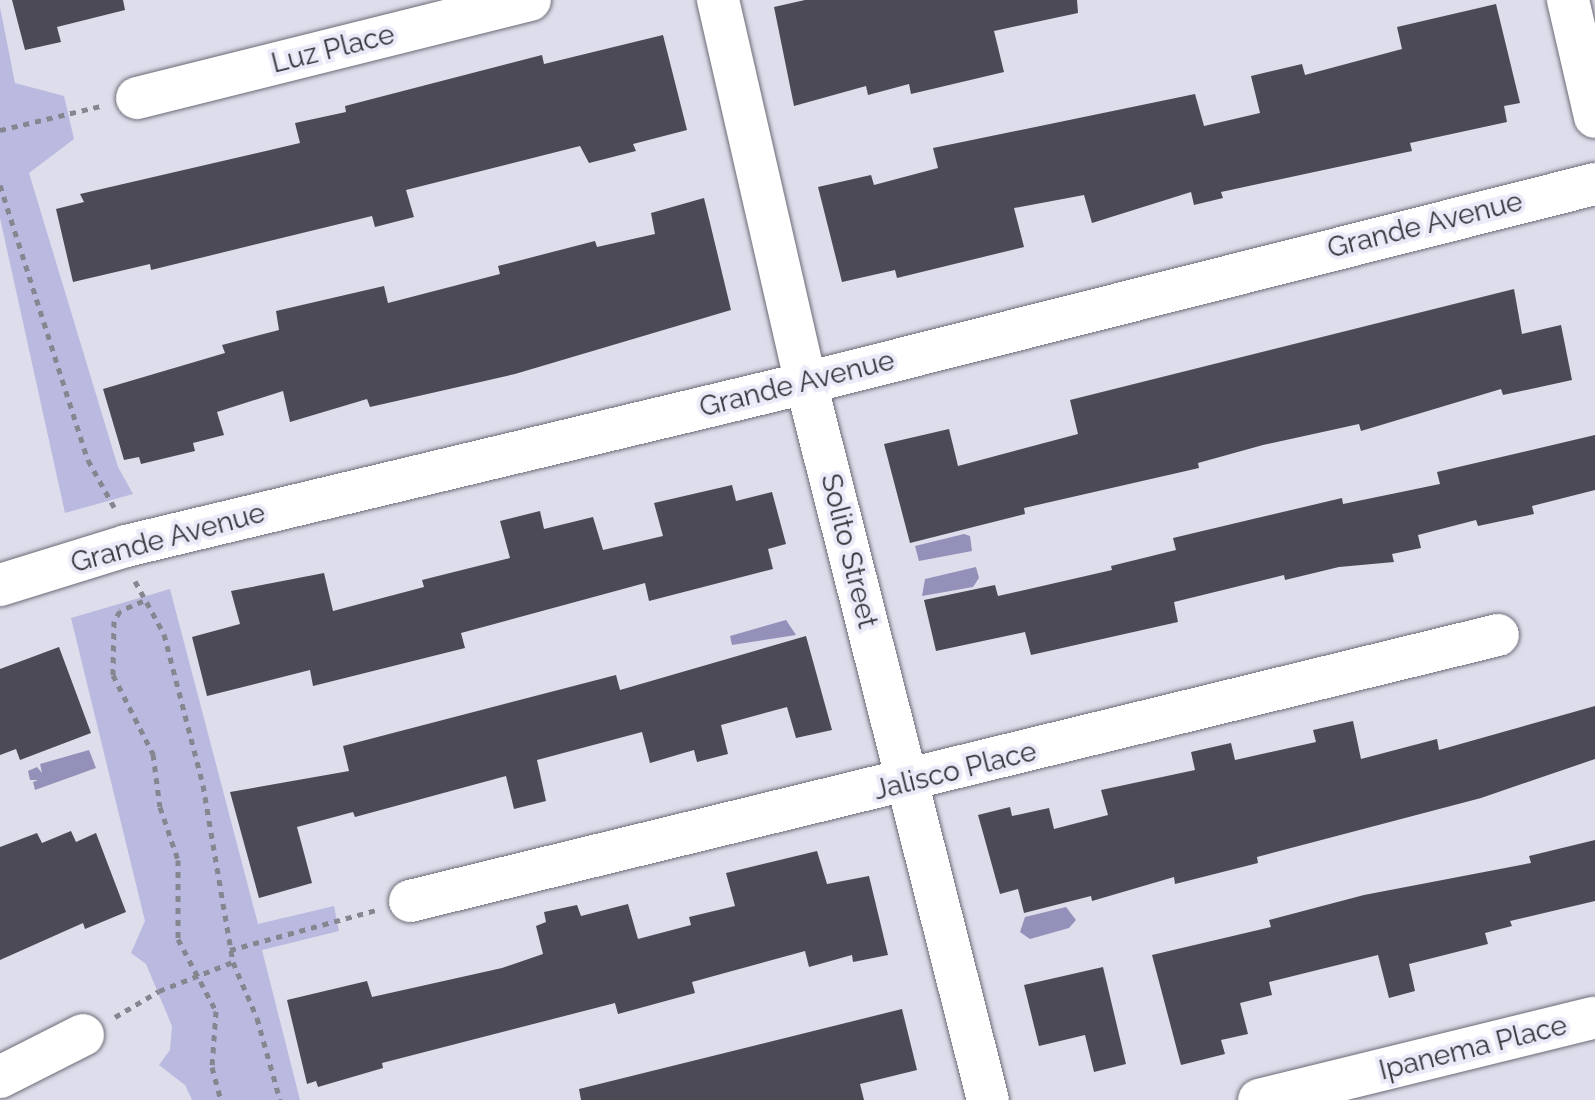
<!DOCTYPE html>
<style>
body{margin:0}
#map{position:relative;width:1595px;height:1100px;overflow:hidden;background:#ddddeb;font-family:Raleway,sans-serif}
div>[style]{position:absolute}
.green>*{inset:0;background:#bab9e0}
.water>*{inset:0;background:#9391b9}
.building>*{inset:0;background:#4b4a56}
.path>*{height:5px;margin-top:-2.5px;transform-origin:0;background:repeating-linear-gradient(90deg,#868690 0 6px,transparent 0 12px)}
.roads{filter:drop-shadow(0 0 2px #6c6c78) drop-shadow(0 0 2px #6c6c78)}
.minor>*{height:42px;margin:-21px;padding:0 21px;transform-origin:21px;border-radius:21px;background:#fff}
span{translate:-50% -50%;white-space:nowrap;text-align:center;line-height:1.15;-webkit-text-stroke:8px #ebeaf9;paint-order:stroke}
.street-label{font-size:28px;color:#34343a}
</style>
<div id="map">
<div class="green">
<div style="clip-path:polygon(0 7px,15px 83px,64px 96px,74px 139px,29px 173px,118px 467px,133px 494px,65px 513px,0 218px)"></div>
<div style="clip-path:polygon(170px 589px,258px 924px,334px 906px,339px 931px,262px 950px,300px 1100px,192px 1100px,185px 1085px,159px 1065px,170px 1050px,172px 1026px,146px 964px,131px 953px,145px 921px,71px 618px)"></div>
</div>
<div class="water">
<div style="clip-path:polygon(964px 534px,970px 536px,972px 551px,919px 561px,915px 546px)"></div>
<div style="clip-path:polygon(976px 567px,979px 578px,973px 587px,922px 596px,925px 579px)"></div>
<div style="clip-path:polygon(786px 620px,796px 635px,732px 645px,730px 636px)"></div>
<div style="clip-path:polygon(89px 750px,96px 768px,35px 790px,33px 782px,38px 780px,30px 780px,28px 771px,37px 767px,42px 773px,40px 764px)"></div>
<div style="clip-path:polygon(1066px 907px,1076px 920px,1069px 928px,1030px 939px,1020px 932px,1025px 917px)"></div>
</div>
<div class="building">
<div style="clip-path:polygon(12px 0,123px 0,125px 10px,57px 27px,61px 42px,25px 50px)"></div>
<div style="clip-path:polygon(805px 0,1077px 0,1078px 13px,994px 31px,1004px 72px,911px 94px,909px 84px,868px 95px,866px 86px,794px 106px,774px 7px)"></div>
<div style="clip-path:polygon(1496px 4px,1520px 103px,1504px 106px,1507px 122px,1410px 143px,1412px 151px,1221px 192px,1223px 198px,1194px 205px,1191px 192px,1092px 223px,1084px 195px,1014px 208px,1024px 247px,897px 278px,895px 270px,842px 282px,818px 187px,871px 175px,874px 185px,938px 168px,933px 148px,1195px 94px,1204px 126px,1260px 113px,1251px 76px,1302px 64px,1305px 75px,1402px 49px,1397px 27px)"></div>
<div style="clip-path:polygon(663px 35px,687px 130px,633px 144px,636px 151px,589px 163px,580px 146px,406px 190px,414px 217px,375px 227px,372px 216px,151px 270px,150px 264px,73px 282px,56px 209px,84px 202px,80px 194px,300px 143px,295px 123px,346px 112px,345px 106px,542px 55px,544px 64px)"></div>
<div style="clip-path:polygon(704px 198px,731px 310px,515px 374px,370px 407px,367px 399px,290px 422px,283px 391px,217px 412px,224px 435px,193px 443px,195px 451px,141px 464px,139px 457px,124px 460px,103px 389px,225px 353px,222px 345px,279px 330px,276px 311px,384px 286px,388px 303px,500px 274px,498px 266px,595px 241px,597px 247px,655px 234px,651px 213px)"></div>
<div style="clip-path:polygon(1514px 289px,1522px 334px,1561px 325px,1572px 380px,1503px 395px,1501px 389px,1361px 431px,1359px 424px,1263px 445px,1198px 463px,1199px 468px,1024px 508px,1025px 514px,910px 543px,884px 444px,949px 429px,958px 466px,1078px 434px,1070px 400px)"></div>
<div style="clip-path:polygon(1595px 435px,1595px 490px,1532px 506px,1534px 514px,1478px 526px,1476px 520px,1418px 535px,1421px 548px,1392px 554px,1394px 562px,1339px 567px,1285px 580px,1284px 575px,1174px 602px,1178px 622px,1031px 655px,1025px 632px,936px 651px,924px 600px,995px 585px,998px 596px,1112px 570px,1111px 566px,1176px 550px,1173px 538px,1342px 498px,1343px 504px,1440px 484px,1437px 472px)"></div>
<div style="clip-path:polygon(732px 485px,736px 501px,772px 492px,786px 544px,768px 549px,773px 569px,649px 601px,645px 583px,461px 633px,465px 648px,313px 686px,310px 670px,207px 696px,192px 637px,240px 624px,231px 591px,324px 573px,333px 611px,424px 587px,422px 580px,510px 558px,500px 521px,540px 511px,544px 529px,593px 517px,603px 550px,663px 536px,654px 503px)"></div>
<div style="clip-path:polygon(806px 636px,832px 730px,796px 738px,787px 707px,721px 725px,728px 754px,697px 762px,694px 750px,650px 763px,642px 732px,537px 760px,546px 801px,514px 809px,506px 776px,355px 817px,353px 812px,297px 827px,312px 883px,259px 898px,230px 792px,349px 771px,343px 746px,616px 675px,620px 690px)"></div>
<div style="clip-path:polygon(59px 647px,91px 733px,20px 760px,16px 749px,0 755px,0 669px)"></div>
<div style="clip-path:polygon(1595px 706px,1595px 759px,1481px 798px,1257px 857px,1258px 863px,1175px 884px,1174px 877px,1092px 901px,1091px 896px,1024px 913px,1018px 889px,1000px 894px,978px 815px,1010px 807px,1012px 816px,1049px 808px,1054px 829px,1108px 815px,1101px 790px,1195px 770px,1191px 752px,1231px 743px,1235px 760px,1316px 742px,1313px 730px,1353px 721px,1361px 759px,1437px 739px,1439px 750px)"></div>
<div style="clip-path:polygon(71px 831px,76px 842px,96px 833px,126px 912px,85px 929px,83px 923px,0 960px,0 847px,37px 833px,42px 843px)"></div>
<div style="clip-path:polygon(1595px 840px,1595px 901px,1510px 921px,1512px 926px,1485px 933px,1488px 944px,1409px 964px,1415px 991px,1389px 998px,1378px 955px,1269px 982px,1272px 995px,1240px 1003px,1248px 1034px,1221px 1040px,1225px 1054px,1181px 1065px,1152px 955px,1271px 927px,1269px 920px,1364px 895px,1531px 863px,1529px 856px)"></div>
<div style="clip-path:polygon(817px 851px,827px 884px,869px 876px,888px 955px,853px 962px,852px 955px,809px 967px,805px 951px,692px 982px,695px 993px,618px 1014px,615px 1003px,382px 1063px,383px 1068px,318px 1087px,316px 1081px,307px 1084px,287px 1000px,367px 981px,372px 997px,502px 968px,543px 954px,536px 926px,546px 922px,544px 912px,577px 905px,581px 916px,628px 904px,638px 939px,691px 925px,689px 917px,735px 906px,726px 873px)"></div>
<div style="clip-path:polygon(1103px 967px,1126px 1064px,1094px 1072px,1085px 1035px,1039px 1046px,1024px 985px)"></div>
<div style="clip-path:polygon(902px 1009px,917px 1070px,860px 1084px,864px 1100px,581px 1100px,579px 1089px)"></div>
</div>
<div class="path">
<div style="left:0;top:130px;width:104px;rotate:-13.4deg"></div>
<div style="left:0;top:185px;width:289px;rotate:72.3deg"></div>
<div style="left:88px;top:460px;width:54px;rotate:61deg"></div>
<div style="left:135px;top:581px;width:60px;rotate:61.3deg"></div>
<div style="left:164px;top:634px;width:156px;rotate:75.5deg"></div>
<div style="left:203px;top:785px;width:180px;rotate:80.4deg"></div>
<div style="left:233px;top:962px;width:61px;rotate:66.8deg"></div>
<div style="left:257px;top:1018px;width:85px;rotate:74.3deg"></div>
<div style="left:143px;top:601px;width:25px;rotate:157deg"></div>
<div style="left:120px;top:611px;width:12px;rotate:121deg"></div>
<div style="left:114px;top:621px;width:54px;rotate:91.1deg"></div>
<div style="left:113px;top:675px;width:89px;rotate:63.1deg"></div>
<div style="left:153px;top:754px;width:53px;rotate:82.5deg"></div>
<div style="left:160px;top:807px;width:56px;rotate:71.2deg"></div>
<div style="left:178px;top:860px;width:79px;rotate:90deg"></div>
<div style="left:178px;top:939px;width:81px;rotate:62.2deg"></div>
<div style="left:216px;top:1011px;width:56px;rotate:94.1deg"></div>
<div style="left:212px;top:1067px;width:34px;rotate:75deg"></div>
<div style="left:230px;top:950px;width:151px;rotate:-15.3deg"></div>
<div style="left:115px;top:1017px;width:51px;rotate:-30.6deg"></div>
<div style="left:159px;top:991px;width:79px;rotate:-21.4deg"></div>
</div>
<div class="roads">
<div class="minor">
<div style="left:718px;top:0;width:393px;rotate:77.1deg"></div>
<div style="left:806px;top:383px;width:740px;rotate:75.76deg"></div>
<div style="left:1568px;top:0;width:120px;rotate:77deg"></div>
<div style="left:137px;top:98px;width:405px;rotate:-14deg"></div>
<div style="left:0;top:585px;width:132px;rotate:-17.2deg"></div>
<div style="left:126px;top:546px;width:699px;rotate:-13.48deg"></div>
<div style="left:806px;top:383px;width:814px;rotate:-14.16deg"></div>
<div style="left:410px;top:901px;width:1120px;rotate:-13.74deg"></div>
<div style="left:0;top:1077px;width:93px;rotate:-26.8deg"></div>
<div style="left:1259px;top:1100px;width:345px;rotate:-13.8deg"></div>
</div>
</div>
<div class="street-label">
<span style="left:333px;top:49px;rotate:-14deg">Luz Place</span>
<span style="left:1425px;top:225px;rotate:-14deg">Grande Avenue</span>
<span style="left:797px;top:384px;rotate:-14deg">Grande Avenue</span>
<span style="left:168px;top:538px;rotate:-15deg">Grande Avenue</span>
<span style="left:849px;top:551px;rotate:76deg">Solito Street</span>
<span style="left:955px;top:771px;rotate:-14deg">Jalisco Place</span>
<span style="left:1473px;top:1048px;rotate:-14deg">Ipanema Place</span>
</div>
</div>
